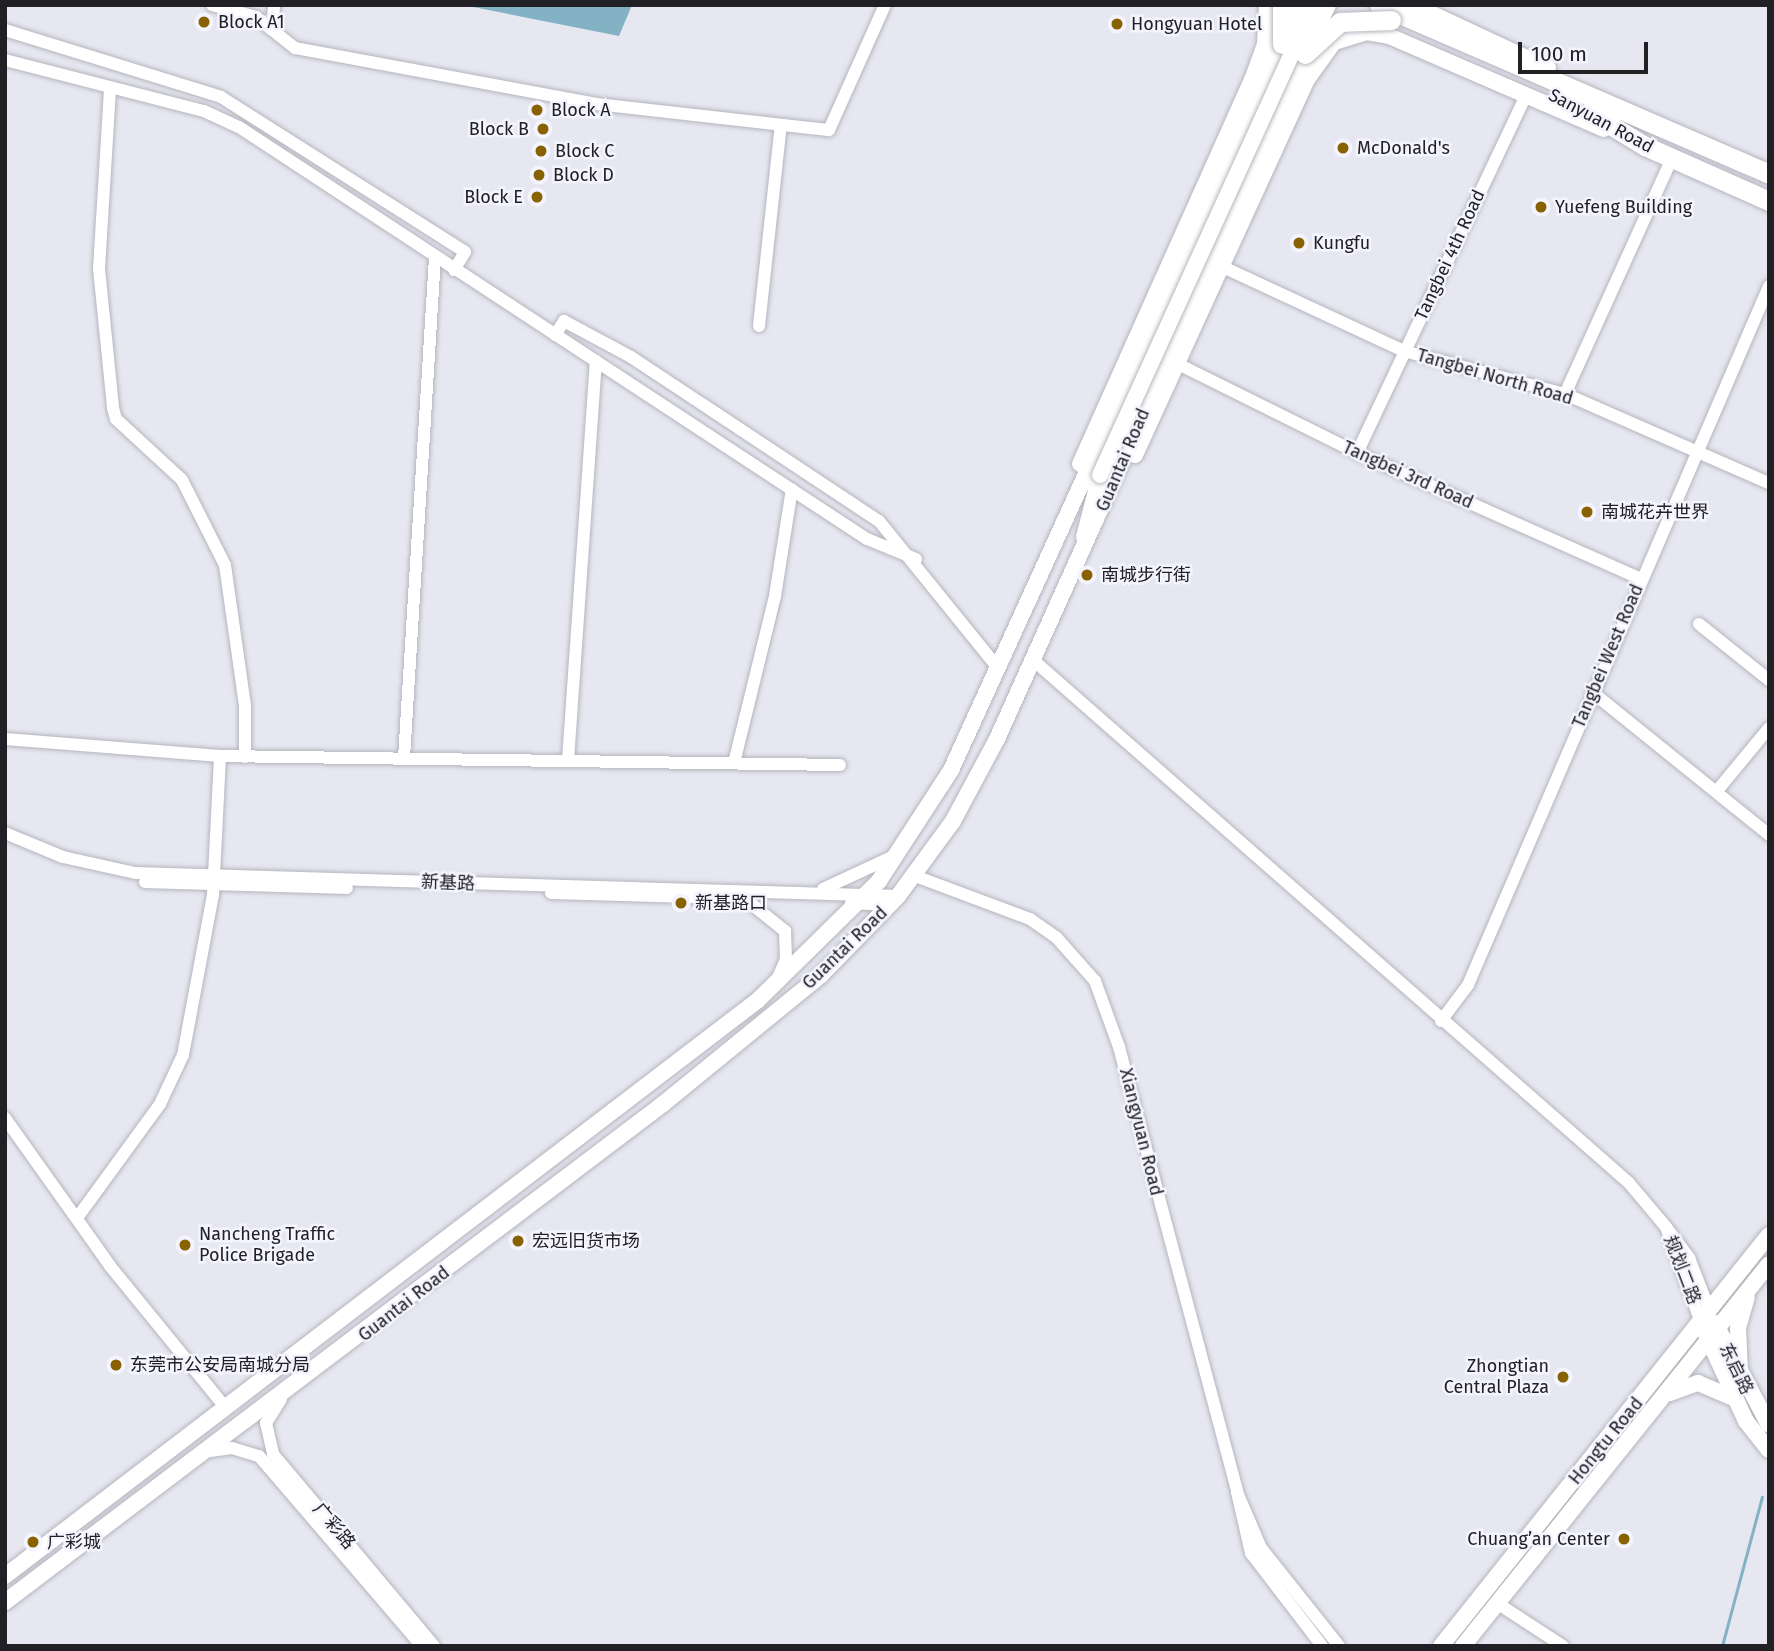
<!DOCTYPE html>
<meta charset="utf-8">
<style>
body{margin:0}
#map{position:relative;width:1774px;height:1651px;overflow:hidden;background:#e7e7f1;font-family:"Fira Sans","Noto Sans SC",sans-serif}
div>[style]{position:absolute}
.water>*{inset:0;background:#82b2c4}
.stream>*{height:2.5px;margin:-1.25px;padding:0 1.25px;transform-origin:1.25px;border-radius:1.25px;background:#82b2c4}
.roads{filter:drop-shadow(0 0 2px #b5b5bf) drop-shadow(0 0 2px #b5b5bf)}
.minor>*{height:12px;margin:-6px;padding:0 6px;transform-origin:6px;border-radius:6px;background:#fff}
.major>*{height:16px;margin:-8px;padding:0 8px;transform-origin:8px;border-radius:8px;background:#fff}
.highway>*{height:19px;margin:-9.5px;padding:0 9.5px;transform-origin:9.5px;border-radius:9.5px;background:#fff}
.bridges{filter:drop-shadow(0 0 2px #b5b5bf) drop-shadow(0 0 2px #b5b5bf)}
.major-bridge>*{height:16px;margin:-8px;padding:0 8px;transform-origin:8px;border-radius:8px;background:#fff}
.highway-bridge>*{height:19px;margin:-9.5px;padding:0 9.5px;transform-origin:9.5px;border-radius:9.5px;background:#fff}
.dots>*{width:19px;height:19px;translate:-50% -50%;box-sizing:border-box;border:4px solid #f4f4fe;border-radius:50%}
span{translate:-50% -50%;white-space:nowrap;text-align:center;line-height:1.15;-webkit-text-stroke:5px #f4f4fe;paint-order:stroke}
.poi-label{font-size:18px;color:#212125}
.left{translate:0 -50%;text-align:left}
.right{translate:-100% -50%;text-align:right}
.street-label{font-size:18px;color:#212125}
.frame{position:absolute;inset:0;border:7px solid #212125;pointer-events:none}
.scale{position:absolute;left:1518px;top:42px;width:130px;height:32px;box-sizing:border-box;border:4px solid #212125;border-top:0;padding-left:9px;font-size:21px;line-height:24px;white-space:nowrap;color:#212125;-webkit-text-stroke:5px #f4f4fe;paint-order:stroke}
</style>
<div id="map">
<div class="water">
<div style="clip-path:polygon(463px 5px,632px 5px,619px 36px)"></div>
</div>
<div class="stream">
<div style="left:1722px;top:1646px;width:154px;rotate:-75deg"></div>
</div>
<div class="roads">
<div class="minor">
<div style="left:212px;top:5px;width:46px;rotate:15.3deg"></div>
<div style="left:256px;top:17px;width:50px;rotate:38.5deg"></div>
<div style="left:295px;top:48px;width:306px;rotate:10.5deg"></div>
<div style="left:596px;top:104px;width:234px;rotate:6.4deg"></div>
<div style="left:829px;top:130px;width:137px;rotate:-65.9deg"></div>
<div style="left:5px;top:30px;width:226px;rotate:17.2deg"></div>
<div style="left:221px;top:97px;width:289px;rotate:32.4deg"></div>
<div style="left:465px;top:252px;width:21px;rotate:121deg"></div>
<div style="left:272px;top:30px;width:25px;rotate:-85deg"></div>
<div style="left:5px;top:60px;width:205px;rotate:14.4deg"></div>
<div style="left:204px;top:111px;width:38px;rotate:25deg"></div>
<div style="left:239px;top:127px;width:751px;rotate:33.27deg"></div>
<div style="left:867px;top:539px;width:53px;rotate:22.2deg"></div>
<div style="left:110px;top:89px;width:180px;rotate:93.5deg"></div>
<div style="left:99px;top:269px;width:140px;rotate:84.2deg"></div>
<div style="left:113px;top:408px;width:11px;rotate:75deg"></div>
<div style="left:116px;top:419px;width:90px;rotate:42.7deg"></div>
<div style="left:182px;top:480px;width:95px;rotate:63.2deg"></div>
<div style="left:225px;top:565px;width:141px;rotate:81.9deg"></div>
<div style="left:245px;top:705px;width:52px;rotate:90deg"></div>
<div style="left:1223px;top:267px;width:200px;rotate:24.9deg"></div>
<div style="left:1404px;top:351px;width:167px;rotate:15deg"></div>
<div style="left:1565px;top:394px;width:223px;rotate:23.6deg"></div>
<div style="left:759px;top:326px;width:202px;rotate:-83.8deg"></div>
<div style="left:555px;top:335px;width:17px;rotate:-57deg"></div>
<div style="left:564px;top:321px;width:76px;rotate:28.2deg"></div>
<div style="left:631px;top:357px;width:297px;rotate:33.5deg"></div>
<div style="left:879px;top:521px;width:189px;rotate:51deg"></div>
<div style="left:1178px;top:364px;width:200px;rotate:26.4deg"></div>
<div style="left:1357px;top:453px;width:311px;rotate:23.9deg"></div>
<div style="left:1565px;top:394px;width:259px;rotate:-65.6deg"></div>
<div style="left:1357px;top:453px;width:396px;rotate:-64.7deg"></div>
<div style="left:1699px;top:624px;width:90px;rotate:38.7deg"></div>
<div style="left:1032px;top:659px;width:794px;rotate:41.27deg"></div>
<div style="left:1629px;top:1183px;width:57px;rotate:49.9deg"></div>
<div style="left:1592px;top:692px;width:228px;rotate:38.9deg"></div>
<div style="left:5px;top:739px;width:216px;rotate:4.5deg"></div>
<div style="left:220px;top:756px;width:620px;rotate:0.83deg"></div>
<div style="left:404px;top:758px;width:502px;rotate:-86.46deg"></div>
<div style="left:568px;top:760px;width:400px;rotate:-86deg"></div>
<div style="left:734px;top:763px;width:172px;rotate:-76.2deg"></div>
<div style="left:775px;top:596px;width:108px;rotate:-81deg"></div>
<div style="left:1716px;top:792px;width:83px;rotate:-50.4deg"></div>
<div style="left:5px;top:833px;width:63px;rotate:22.5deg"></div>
<div style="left:63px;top:857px;width:74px;rotate:12.5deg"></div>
<div style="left:135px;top:873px;width:763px;rotate:1.73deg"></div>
<div style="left:915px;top:876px;width:123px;rotate:20.5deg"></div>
<div style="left:1030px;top:919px;width:32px;rotate:35deg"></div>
<div style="left:1056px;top:937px;width:59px;rotate:48.4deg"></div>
<div style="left:1095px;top:981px;width:70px;rotate:70deg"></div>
<div style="left:1119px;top:1047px;width:460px;rotate:75.1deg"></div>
<div style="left:1237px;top:1492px;width:61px;rotate:66.8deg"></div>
<div style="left:1261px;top:1548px;width:125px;rotate:51.5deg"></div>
<div style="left:145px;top:882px;width:202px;rotate:1.7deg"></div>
<div style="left:823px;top:889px;width:76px;rotate:-24.9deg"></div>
<div style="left:551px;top:893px;width:177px;rotate:1.6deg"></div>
<div style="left:744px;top:898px;width:53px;rotate:38.8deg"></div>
<div style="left:785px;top:931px;width:28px;rotate:88deg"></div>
<div style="left:786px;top:959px;width:23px;rotate:113deg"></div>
<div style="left:851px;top:903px;width:39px;rotate:3deg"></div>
<div style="left:1441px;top:1021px;width:45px;rotate:-53.1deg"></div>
<div style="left:1468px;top:985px;width:761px;rotate:-66.7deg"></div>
<div style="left:5px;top:1118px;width:181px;rotate:54.6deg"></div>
<div style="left:110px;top:1266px;width:183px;rotate:50.8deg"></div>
<div style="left:77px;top:1218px;width:141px;rotate:-53.9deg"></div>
<div style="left:160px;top:1104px;width:54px;rotate:-64.9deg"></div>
<div style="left:183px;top:1055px;width:163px;rotate:-79.4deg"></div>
<div style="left:213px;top:895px;width:139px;rotate:-87.1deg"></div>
<div style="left:1700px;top:1320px;width:99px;rotate:-110.1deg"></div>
<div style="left:1666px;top:1227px;width:39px;rotate:53deg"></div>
<div style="left:1689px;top:1258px;width:55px;rotate:68.6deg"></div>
<div style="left:281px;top:1399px;width:28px;rotate:122deg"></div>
<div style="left:266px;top:1423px;width:32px;rotate:77deg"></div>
<div style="left:273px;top:1454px;width:251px;rotate:50deg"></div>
<div style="left:210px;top:1451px;width:22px;rotate:-8deg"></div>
<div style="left:232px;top:1448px;width:28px;rotate:17deg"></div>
<div style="left:259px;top:1456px;width:250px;rotate:49.4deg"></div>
<div style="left:1237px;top:1492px;width:63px;rotate:77.1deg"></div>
<div style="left:1251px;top:1553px;width:117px;rotate:52.6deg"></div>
<div style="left:1497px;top:1603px;width:79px;rotate:33.1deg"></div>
</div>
<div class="major">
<div style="left:1413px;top:5px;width:149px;rotate:25deg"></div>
<div style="left:1135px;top:455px;width:415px;rotate:-65.4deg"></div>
<div style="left:1308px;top:78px;width:44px;rotate:-54.2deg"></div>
<div style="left:1334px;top:42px;width:34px;rotate:-17deg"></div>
<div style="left:1367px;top:32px;width:22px;rotate:10deg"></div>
<div style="left:1389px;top:36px;width:234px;rotate:23.4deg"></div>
<div style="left:1080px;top:464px;width:421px;rotate:-65.9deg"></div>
<div style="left:1252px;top:80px;width:37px;rotate:-70deg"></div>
<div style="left:1265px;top:45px;width:40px;rotate:-87.1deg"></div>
<div style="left:1084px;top:537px;width:64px;rotate:-75.5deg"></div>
<div style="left:1715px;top:1323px;width:115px;rotate:62.1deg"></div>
<div style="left:1705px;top:1332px;width:98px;rotate:65.3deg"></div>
<div style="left:1746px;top:1421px;width:37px;rotate:52deg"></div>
<div style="left:1740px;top:1371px;width:43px;rotate:-92.7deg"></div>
<div style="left:1738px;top:1328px;width:32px;rotate:-74deg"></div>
<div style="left:1670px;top:1393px;width:30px;rotate:-20deg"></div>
<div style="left:1698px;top:1383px;width:38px;rotate:23deg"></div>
<div style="left:5px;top:1576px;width:948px;rotate:-37.41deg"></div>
<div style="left:758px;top:1000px;width:170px;rotate:-44.5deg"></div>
<div style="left:879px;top:881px;width:132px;rotate:-57deg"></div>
<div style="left:951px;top:770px;width:798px;rotate:-65.49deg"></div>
<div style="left:5px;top:1602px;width:825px;rotate:-37.12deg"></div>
<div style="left:663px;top:1104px;width:203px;rotate:-39.2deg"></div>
<div style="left:820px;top:976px;width:112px;rotate:-45.7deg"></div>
<div style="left:898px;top:896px;width:93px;rotate:-53.7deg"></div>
<div style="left:953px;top:821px;width:93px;rotate:-61.8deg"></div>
<div style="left:997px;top:739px;width:751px;rotate:-65.79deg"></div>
<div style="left:1441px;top:1646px;width:526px;rotate:-51.41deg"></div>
<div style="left:1463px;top:1646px;width:489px;rotate:-51.3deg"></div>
</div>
<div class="highway">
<div style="left:1379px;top:5px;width:425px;rotate:23.4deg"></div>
<div style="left:1589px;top:112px;width:66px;rotate:31.3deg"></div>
<div style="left:1645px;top:146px;width:136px;rotate:23.9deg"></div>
</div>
</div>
<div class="bridges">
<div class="major-bridge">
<div style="left:1283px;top:41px;width:40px;rotate:-65deg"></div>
<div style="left:1307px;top:49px;width:49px;rotate:-64.5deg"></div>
<div style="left:1100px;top:475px;width:516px;rotate:-65.52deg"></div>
</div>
<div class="highway-bridge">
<div style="left:1282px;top:44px;width:39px;rotate:-90deg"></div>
<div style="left:1305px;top:54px;width:47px;rotate:-42.4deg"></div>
<div style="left:1340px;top:22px;width:51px;rotate:-2.2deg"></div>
</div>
</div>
<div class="dots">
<div style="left:204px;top:22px;background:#886100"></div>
<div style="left:1117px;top:24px;background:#886100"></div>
<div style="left:537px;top:110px;background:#886100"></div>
<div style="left:543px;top:129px;background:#886100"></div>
<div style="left:1343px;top:148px;background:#886100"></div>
<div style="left:541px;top:151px;background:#886100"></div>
<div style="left:539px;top:175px;background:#886100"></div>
<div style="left:537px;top:197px;background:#886100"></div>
<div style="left:1541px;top:207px;background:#886100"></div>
<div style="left:1299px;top:243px;background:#886100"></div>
<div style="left:1587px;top:512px;background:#886100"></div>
<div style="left:1087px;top:575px;background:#886100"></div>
<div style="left:681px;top:903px;background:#886100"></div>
<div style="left:518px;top:1241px;background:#886100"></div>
<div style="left:185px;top:1245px;background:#886100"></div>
<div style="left:116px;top:1365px;background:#886100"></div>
<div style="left:1563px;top:1377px;background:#886100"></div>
<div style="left:1624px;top:1539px;background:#886100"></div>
<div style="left:33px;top:1542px;background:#886100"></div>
</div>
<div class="poi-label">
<span class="left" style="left:218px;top:22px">Block A1</span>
<span class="left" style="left:1131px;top:24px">Hongyuan Hotel</span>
<span class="left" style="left:551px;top:110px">Block A</span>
<span class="right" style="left:529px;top:129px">Block B</span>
<span class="left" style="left:1357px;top:148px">McDonald's</span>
<span class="left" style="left:555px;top:151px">Block C</span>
<span class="left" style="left:553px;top:175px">Block D</span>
<span class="right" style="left:523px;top:197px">Block E</span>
<span class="left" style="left:1555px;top:207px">Yuefeng Building</span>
<span class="left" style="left:1313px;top:243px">Kungfu</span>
<span class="left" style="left:1601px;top:512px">南城花卉世界</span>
<span class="left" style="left:1101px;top:575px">南城步行街</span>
<span class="left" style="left:695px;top:903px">新基路口</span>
<span class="left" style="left:199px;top:1245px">Nancheng Traffic<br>Police Brigade</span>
<span class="left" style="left:532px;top:1241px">宏远旧货市场</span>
<span class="left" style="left:130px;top:1365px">东莞市公安局南城分局</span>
<span class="right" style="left:1549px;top:1377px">Zhongtian<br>Central Plaza</span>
<span class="right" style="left:1610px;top:1539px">Chuang’an Center</span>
<span class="left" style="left:47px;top:1542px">广彩城</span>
</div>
<div class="street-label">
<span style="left:1601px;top:121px;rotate:28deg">Sanyuan Road</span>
<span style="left:1450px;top:255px;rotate:-65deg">Tangbei 4th Road</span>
<span style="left:1495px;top:377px;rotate:16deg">Tangbei North Road</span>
<span style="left:1123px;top:460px;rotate:-67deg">Guantai Road</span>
<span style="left:1408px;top:475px;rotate:24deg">Tangbei 3rd Road</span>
<span style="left:1608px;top:656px;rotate:-67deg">Tangbei West Road</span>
<span style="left:448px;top:883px;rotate:2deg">新基路</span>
<span style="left:845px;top:948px;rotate:-44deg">Guantai Road</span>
<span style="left:1141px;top:1132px;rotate:76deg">Xiangyuan Road</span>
<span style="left:1682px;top:1270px;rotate:69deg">规划二路</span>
<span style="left:404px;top:1304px;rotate:-38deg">Guantai Road</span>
<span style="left:1736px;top:1369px;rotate:64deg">东启路</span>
<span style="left:1606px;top:1441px;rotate:-51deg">Hongtu Road</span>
<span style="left:334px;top:1526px;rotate:50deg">广彩路</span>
</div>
<div class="frame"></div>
<div class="scale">100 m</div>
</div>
